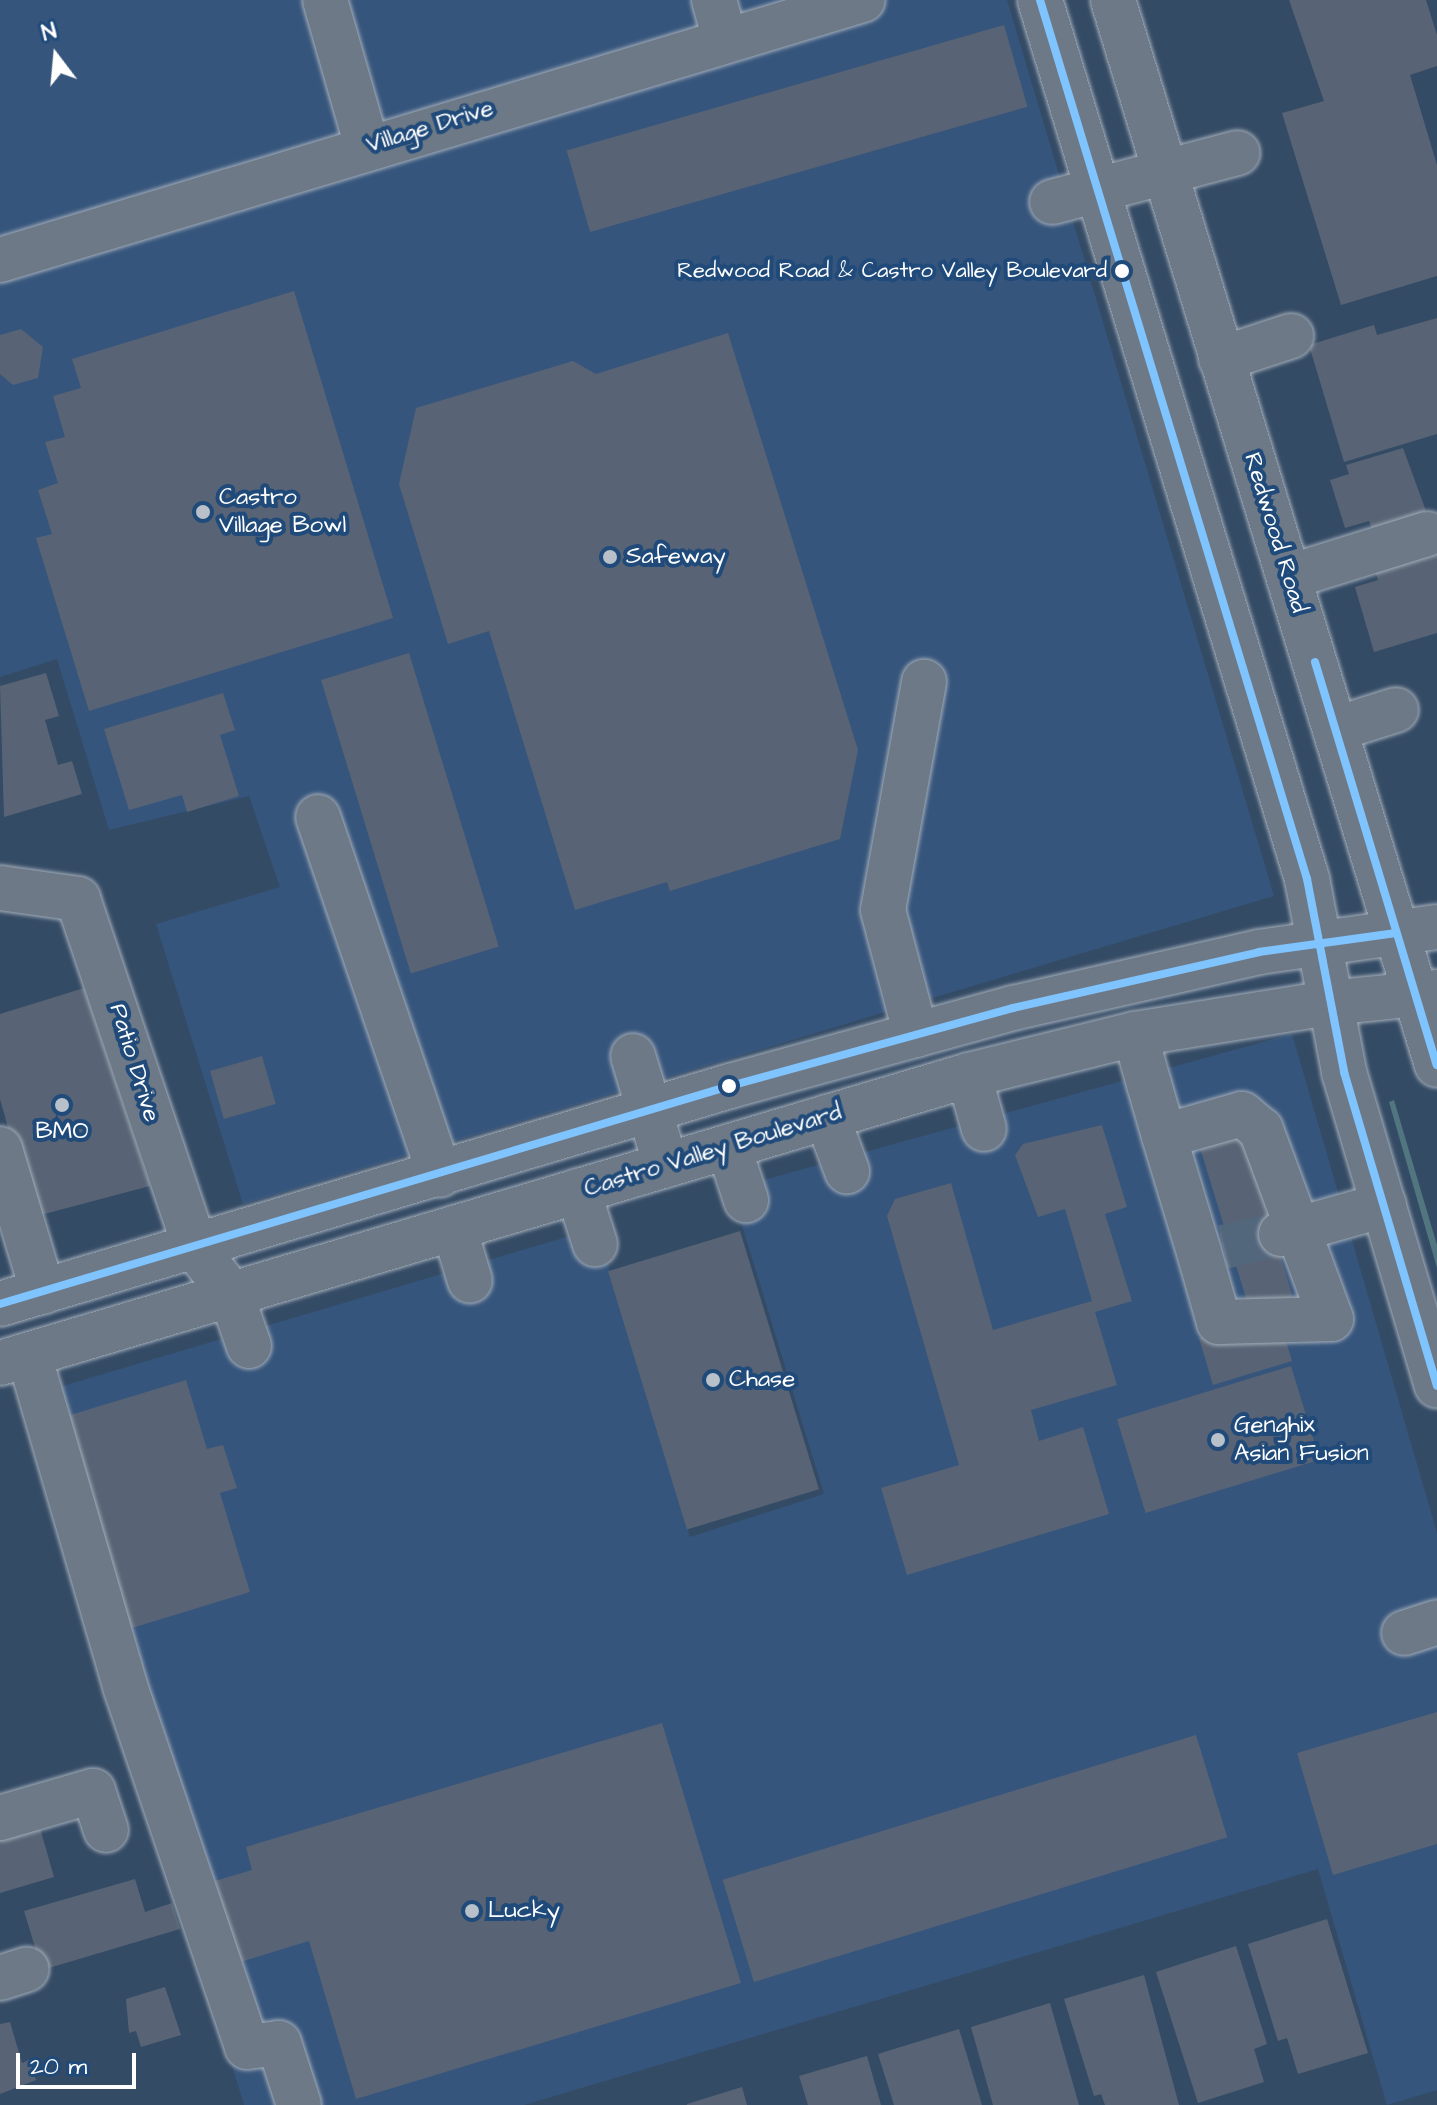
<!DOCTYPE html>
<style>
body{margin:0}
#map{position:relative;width:1437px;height:2105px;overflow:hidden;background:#344b65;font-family:"Architects Daughter",sans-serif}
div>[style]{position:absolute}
.built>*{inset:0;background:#36557c}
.green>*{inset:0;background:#52767f}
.building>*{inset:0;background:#586475;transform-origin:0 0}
.minor-tunnel>*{height:44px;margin-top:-22px;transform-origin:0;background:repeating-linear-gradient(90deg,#52667c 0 44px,transparent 0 66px)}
.roads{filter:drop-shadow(0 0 2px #a4aeba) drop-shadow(0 0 2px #a4aeba)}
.minor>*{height:44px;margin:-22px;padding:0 22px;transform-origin:22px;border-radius:22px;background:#6d7986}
.major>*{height:44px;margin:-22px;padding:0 22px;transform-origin:22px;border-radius:22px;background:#6d7986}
.bus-1>*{height:8px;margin:-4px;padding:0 4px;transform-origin:4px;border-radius:4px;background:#80c4ff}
.dots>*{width:22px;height:22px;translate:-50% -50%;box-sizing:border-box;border:4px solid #1f4a7a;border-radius:50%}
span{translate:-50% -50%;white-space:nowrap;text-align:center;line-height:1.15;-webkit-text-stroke:8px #1f4a7a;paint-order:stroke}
.bus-label{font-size:22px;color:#fff}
.right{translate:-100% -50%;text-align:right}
.street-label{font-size:24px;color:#fff}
.poi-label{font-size:24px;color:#fff}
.left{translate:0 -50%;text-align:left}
.north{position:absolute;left:16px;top:16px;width:80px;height:80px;-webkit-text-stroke:6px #1f4a7a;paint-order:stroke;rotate:344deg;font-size:22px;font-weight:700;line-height:32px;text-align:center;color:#fff}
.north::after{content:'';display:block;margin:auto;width:28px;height:36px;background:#fff;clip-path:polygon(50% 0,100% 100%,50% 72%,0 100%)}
.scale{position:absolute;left:16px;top:2053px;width:120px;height:36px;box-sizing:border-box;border:4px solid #fff;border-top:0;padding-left:10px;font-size:24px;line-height:28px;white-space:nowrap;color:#fff;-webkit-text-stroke:6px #1f4a7a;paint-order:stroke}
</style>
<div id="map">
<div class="built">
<div style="clip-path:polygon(0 0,1007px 0,1274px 896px,243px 1204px,156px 924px,280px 887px,249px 796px,109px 830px,57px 659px,0 677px)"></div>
<div style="clip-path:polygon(1292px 1034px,1437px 1533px,1437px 2090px,1387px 2105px,1318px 1869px,524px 2105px,244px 2105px,29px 1396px,597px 1228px,690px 1537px,824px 1494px,731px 1189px)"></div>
</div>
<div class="green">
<div style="clip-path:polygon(1394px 1100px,1437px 1245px,1437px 1268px,1389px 1102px)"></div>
</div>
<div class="building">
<div style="clip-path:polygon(1289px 0,1426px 0,1437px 35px,1437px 66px,1410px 75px,1437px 165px,1437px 276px,1341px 305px,1282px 113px,1324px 101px)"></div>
<div style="left:1004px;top:25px;width:85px;height:455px;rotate:74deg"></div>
<div style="clip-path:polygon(294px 291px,393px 618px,89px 711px,36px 538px,52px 534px,38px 490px,58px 483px,45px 442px,65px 437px,53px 396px,81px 388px,72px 359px)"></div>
<div style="clip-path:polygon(1437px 318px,1437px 434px,1344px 462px,1309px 345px,1374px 325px,1377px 335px)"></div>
<div style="clip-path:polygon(21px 329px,43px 347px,38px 378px,13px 385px,0 374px,0 335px)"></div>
<div style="clip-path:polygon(728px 333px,858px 750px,840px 839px,670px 891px,667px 882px,575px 910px,489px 631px,448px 644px,399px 484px,416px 408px,573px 361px,596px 374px)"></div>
<div style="clip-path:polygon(1403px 448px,1426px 511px,1375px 537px,1369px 521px,1345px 528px,1330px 480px,1349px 474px,1346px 465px)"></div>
<div style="clip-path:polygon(1437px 552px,1437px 633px,1374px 652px,1355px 587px,1378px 580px,1375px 571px)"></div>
<div style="left:409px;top:653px;width:307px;height:92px;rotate:73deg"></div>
<div style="clip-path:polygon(46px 673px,59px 716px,45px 720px,58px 765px,72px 761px,82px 794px,4px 817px,0 686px)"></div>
<div style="clip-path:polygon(223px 693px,235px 730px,220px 735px,239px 796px,187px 812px,182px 795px,129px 810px,104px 729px)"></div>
<div style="clip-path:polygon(84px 988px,150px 1186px,33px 1217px,0 1099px,0 1014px)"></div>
<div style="left:262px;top:1056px;width:50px;height:54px;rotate:74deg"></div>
<div style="clip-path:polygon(1102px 1125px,1127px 1207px,1105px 1214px,1132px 1301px,1095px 1312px,1117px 1385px,1031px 1410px,1039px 1441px,1083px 1427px,1109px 1514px,907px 1575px,881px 1488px,959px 1465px,887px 1216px,895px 1199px,951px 1183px,993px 1330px,1092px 1301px,1065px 1209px,1038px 1217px,1015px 1155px,1023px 1144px)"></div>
<div style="left:1242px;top:1131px;width:173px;height:45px;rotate:73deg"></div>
<div style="left:740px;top:1231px;width:270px;height:138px;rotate:73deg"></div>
<div style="clip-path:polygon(1227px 1329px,1284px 1334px,1292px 1361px,1213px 1385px,1199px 1338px)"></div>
<div style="left:1291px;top:1366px;width:98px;height:182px;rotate:73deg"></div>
<div style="clip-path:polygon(186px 1380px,207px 1449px,223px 1445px,237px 1488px,220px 1493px,250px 1592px,122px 1631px,57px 1419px)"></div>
<div style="clip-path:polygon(1437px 1712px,1437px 1844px,1333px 1875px,1297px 1753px)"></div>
<div style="clip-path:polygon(662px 1723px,741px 1983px,356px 2099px,309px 1941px,240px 1962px,215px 1881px,252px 1870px,246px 1847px)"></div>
<div style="left:1196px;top:1735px;width:107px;height:495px;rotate:73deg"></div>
<div style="clip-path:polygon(38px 1821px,54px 1877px,0 1893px,0 1832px)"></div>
<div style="clip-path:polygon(135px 1879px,145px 1912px,172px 1903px,180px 1929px,42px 1970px,24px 1911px)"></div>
<div style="clip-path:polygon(1327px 1919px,1368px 2053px,1298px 2074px,1287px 2038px,1278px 2041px,1248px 1944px)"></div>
<div style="clip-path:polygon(1236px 1946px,1267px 2044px,1254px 2049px,1264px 2082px,1198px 2103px,1156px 1972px)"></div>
<div style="clip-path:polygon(1144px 1975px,1179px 2105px,1105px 2105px,1101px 2094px,1094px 2096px,1064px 1999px)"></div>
<div style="clip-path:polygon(165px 1987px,181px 2035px,141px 2047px,136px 2031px,129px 2033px,126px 1999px)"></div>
<div style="clip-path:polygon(1050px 2003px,1079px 2105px,993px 2105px,971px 2027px)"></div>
<div style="clip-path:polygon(10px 2022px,22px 2063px,29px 2060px,36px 2080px,0 2094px,0 2024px)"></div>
<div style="clip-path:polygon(959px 2029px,982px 2105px,894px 2105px,878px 2054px)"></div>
<div style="clip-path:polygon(867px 2056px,881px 2105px,808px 2105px,799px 2076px)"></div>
<div style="clip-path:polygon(742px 2087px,747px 2105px,687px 2105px,687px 2104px)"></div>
</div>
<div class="minor-tunnel">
<div style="left:1223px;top:1247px;width:59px;rotate:-12.6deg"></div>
</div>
<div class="roads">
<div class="minor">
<div style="left:325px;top:0;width:152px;rotate:74deg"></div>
<div style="left:714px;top:0;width:41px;rotate:74.6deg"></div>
<div style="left:1052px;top:202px;width:192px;rotate:-14.8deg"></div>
<div style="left:0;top:260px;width:901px;rotate:-16.77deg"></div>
<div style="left:1221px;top:359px;width:74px;rotate:-18.2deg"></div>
<div style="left:1289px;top:577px;width:145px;rotate:-17.3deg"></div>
<div style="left:1336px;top:729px;width:63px;rotate:-17.6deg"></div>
<div style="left:318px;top:817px;width:378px;rotate:71.2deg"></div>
<div style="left:0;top:888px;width:79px;rotate:8deg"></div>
<div style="left:78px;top:899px;width:367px;rotate:71.4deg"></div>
<div style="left:195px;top:1247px;width:59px;rotate:52.5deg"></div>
<div style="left:231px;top:1294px;width:55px;rotate:70.9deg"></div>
<div style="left:1135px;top:1034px;width:52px;rotate:74.4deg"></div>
<div style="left:1149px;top:1084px;width:54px;rotate:73.9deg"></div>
<div style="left:1164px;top:1136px;width:121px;rotate:73.2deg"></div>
<div style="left:1199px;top:1252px;width:73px;rotate:74.1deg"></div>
<div style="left:1219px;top:1322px;width:112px;rotate:-1.5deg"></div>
<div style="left:1331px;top:1319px;width:202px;rotate:-110.3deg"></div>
<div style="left:1261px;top:1130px;width:25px;rotate:-140deg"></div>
<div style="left:1242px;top:1114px;width:81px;rotate:164.2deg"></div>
<div style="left:916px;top:1035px;width:129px;rotate:-104.8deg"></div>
<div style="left:883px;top:910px;width:232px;rotate:-79.8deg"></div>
<div style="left:633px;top:1056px;width:114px;rotate:73.2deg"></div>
<div style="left:969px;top:1075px;width:56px;rotate:74.5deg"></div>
<div style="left:827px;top:1117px;width:58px;rotate:69.7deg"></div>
<div style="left:729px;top:1148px;width:55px;rotate:71.9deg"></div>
<div style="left:0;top:1149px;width:149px;rotate:73.3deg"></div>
<div style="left:578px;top:1191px;width:56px;rotate:72.2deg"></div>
<div style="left:454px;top:1228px;width:55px;rotate:73.2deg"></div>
<div style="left:1281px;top:1234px;width:107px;rotate:-15.7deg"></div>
<div style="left:29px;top:1355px;width:345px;rotate:73.8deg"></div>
<div style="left:125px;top:1686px;width:381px;rotate:71.3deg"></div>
<div style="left:247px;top:2047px;width:32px;rotate:-7deg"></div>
<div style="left:279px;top:2043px;width:65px;rotate:72.1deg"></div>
<div style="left:1404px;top:1633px;width:35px;rotate:-18deg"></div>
<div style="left:0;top:1818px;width:97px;rotate:-16.2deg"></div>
<div style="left:93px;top:1791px;width:41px;rotate:71.6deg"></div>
<div style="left:0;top:1978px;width:28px;rotate:-18deg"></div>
</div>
<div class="major">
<div style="left:1040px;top:0;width:919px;rotate:73.1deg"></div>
<div style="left:1307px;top:879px;width:197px;rotate:79.1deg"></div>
<div style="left:1344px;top:1072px;width:327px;rotate:73.5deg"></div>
<div style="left:1113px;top:0;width:1113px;rotate:73.08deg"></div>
<div style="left:0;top:1304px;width:762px;rotate:-16.63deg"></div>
<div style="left:730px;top:1086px;width:294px;rotate:-15.4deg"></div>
<div style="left:1013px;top:1008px;width:252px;rotate:-12.8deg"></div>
<div style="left:1259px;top:952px;width:180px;rotate:-8deg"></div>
<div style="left:0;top:1363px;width:1011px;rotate:-16.55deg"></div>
<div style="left:969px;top:1075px;width:171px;rotate:-13.9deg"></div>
<div style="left:1135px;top:1034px;width:196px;rotate:-9.1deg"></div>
<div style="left:1329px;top:1003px;width:109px;rotate:-5.8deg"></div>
</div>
</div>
<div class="bus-1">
<div style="left:1040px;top:0;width:919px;rotate:73.1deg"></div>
<div style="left:1307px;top:879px;width:197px;rotate:79.1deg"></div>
<div style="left:1344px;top:1072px;width:327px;rotate:73.5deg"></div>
<div style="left:1315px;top:662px;width:421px;rotate:73.2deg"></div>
<div style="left:0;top:1304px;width:762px;rotate:-16.63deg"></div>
<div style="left:730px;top:1086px;width:294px;rotate:-15.4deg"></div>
<div style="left:1013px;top:1008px;width:252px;rotate:-12.8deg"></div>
<div style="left:1259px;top:952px;width:138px;rotate:-7.9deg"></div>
</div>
<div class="dots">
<div style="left:1122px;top:271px;background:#fff"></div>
<div style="left:203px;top:512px;background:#b8c0c9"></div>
<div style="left:610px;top:557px;background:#b8c0c9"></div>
<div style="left:729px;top:1086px;background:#fff"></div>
<div style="left:62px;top:1105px;background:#b8c0c9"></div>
<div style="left:713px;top:1380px;background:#b8c0c9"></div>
<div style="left:1218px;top:1440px;background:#b8c0c9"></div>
<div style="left:472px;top:1911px;background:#b8c0c9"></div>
</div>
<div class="bus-label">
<span class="right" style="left:1107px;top:271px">Redwood Road &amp; Castro Valley Boulevard</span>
</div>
<div class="street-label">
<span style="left:430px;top:127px;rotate:-17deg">Village Drive</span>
<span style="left:1275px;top:533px;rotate:73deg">Redwood Road</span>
<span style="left:134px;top:1063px;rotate:73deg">Patio Drive</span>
<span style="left:713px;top:1151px;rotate:-17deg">Castro Valley Boulevard</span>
</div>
<div class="poi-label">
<span class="left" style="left:219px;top:512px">Castro<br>Village Bowl</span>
<span class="left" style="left:626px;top:557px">Safeway</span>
<span style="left:62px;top:1132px">BMO</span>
<span class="left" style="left:729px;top:1380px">Chase</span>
<span class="left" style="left:1234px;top:1440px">Genghix<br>Asian Fusion</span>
<span class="left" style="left:488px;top:1911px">Lucky</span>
</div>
<div class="north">N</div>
<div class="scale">20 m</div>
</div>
